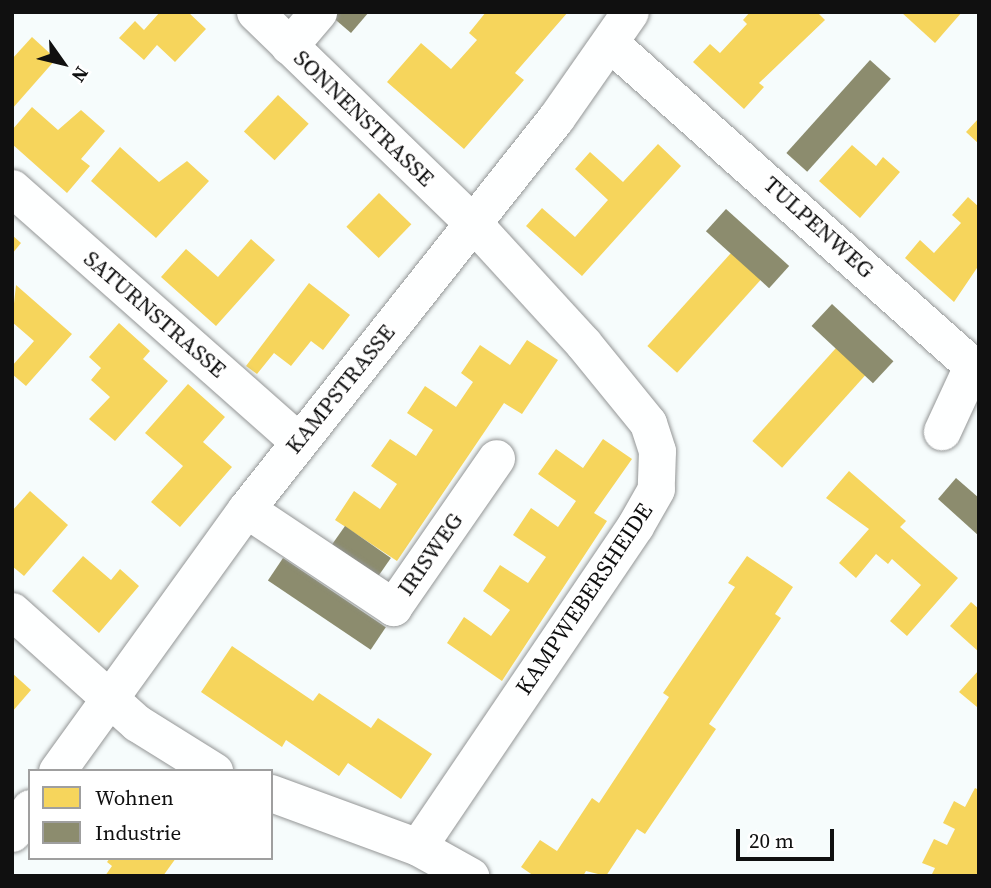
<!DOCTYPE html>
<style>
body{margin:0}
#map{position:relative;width:991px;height:888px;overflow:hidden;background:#f6fcfc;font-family:"Source Serif 4",serif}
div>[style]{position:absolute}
.homes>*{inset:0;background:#f6d55c;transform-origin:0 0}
.industry>*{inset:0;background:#8c8c6e;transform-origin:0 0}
.roads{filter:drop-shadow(0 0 2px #949696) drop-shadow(0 0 2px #949696)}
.minor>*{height:37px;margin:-18.5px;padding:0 18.5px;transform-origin:18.5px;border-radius:18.5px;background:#feffff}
span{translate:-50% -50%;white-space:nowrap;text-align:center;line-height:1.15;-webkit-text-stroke:7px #fff;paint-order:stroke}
.street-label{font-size:23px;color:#101010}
.frame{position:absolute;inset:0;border:14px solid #101010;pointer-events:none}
.legend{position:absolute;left:28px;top:769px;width:245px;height:91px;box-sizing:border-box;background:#fff;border:2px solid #9f9f9f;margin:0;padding:9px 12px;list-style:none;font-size:21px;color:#101010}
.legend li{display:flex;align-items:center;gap:14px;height:35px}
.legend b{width:35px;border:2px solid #9f9f9f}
.north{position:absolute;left:28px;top:28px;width:70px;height:70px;-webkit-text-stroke:5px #fff;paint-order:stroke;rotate:124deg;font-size:19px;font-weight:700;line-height:28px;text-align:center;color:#101010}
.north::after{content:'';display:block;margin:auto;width:24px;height:32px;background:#101010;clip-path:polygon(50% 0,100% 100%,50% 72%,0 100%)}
.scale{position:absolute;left:736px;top:829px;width:98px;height:32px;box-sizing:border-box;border:4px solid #101010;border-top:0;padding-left:9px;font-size:21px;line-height:24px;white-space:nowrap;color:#101010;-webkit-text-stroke:5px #fff;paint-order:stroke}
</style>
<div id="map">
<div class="homes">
<div style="clip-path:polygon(160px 12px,188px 12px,206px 29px,175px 62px,157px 45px,144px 60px,119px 38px,135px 21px,144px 30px)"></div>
<div style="clip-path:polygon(486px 12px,568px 12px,515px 73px,524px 80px,464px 149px,387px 82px,421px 43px,451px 69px,477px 40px,469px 33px)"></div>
<div style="clip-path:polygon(750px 12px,817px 12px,825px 20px,759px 83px,764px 87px,744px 109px,693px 62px,710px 44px,720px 53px,747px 24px,743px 20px)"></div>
<div style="clip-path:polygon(901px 12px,962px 12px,935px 43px)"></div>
<div style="clip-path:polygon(32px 37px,56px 59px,12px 109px,12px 59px)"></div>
<div style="left:278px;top:95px;width:42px;height:50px;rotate:43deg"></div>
<div style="clip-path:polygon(32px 107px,58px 130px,81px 110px,105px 131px,81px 159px,90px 166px,67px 193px,12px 144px,12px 130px)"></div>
<div style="clip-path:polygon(979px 118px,979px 144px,966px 132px)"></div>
<div style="clip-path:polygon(658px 144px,681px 166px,582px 276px,526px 226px,542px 208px,575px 237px,608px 200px,575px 169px,590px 152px,623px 182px)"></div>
<div style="clip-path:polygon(852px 145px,876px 166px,883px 157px,900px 172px,860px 218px,819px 181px)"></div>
<div style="clip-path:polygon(120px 147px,159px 182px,187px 161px,209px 181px,156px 238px,91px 181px)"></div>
<div style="left:379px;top:193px;width:45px;height:47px;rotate:44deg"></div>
<div style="clip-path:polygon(968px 197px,979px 207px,979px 265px,954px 302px,905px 258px,920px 240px,934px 253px,961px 223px,952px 215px)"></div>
<div style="clip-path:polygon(12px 235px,21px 243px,12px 254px)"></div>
<div style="clip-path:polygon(251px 239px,275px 260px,216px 326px,161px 277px,186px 249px,218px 277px)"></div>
<div style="left:731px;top:253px;width:40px;height:125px;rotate:42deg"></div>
<div style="clip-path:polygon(309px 283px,350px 315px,323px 350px,311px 341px,291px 366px,274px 353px,257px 374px,246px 366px)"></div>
<div style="clip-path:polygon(16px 285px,72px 334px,26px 386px,12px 374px,12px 366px,34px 341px,12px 322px)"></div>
<div style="clip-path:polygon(119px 323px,150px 351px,143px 359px,168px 381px,115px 441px,89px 419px,110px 397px,91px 380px,101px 368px,89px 357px)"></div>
<div style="clip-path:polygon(527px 340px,558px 360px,522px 414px,504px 403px,397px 561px,335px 520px,354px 491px,380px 509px,397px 484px,371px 466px,390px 439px,416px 456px,433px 430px,407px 413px,425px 386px,456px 407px,473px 382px,461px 373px,480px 345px,510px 365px)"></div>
<div style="left:836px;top:348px;width:40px;height:125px;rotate:42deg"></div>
<div style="clip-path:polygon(188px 384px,225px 417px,203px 442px,232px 467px,180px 527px,151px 502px,183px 466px,145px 433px)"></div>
<div style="clip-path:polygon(603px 439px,632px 459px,594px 513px,607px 521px,502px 681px,447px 643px,464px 617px,491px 636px,510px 610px,483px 591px,500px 565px,528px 583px,546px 557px,513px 535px,531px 508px,558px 527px,576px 501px,538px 474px,556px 449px,583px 468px)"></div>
<div style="clip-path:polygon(849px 471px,906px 521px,900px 527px,958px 578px,907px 636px,890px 621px,921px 585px,892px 559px,888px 564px,876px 554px,856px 578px,839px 563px,869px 529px,826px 498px)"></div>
<div style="clip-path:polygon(30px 491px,68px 525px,24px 576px,12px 566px,12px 511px)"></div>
<div style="clip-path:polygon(83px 556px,111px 580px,120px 569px,139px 586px,99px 633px,52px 591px)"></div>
<div style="clip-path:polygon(747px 556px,793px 587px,775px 614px,781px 618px,709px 724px,716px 729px,645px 834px,637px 829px,606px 876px,586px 871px,583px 876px,534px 876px,521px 867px,540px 840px,557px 851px,592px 798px,599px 803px,669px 697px,663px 693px,735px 587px,728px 583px)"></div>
<div style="clip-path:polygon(971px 602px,979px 609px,979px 652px,950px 626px)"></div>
<div style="clip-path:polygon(232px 646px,313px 701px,319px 693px,371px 728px,378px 718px,432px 754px,401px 799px,348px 763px,339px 776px,286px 740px,282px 747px,201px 692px)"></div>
<div style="clip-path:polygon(979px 670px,979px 705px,977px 707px,959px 692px)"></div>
<div style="clip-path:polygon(12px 673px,31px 690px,12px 712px)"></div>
<div style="clip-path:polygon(975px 788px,979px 790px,979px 876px,931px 876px,935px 868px,922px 863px,934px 839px,947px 845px,955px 829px,943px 823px,954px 801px,965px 807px)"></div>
<div style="clip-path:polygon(110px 858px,176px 858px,163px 876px,105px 876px,112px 866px,107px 862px)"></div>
</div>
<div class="industry">
<div style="clip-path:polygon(333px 12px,369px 12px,351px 33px,330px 15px)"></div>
<div style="left:870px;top:60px;width:28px;height:125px;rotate:42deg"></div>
<div style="left:726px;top:209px;width:85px;height:30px;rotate:42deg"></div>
<div style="left:832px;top:304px;width:84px;height:30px;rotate:43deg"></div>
<div style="clip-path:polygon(956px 478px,979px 498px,979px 536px,938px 499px)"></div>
<div style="left:345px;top:526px;width:56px;height:26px;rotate:35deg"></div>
<div style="left:283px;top:558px;width:124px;height:27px;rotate:34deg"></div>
</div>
<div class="roads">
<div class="minor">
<div style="left:255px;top:12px;width:303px;rotate:44.1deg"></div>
<div style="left:473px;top:223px;width:163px;rotate:47.5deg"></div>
<div style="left:583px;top:343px;width:103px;rotate:50.9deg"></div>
<div style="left:648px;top:423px;width:29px;rotate:72deg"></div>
<div style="left:657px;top:451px;width:38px;rotate:92deg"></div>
<div style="left:656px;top:489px;width:43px;rotate:119.6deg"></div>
<div style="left:635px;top:526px;width:387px;rotate:124.1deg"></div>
<div style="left:610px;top:43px;width:485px;rotate:41.7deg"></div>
<div style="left:972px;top:366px;width:72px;rotate:114.8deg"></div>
<div style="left:289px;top:46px;width:45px;rotate:-49.5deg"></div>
<div style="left:12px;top:188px;width:382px;rotate:41.5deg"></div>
<div style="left:246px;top:509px;width:177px;rotate:33.7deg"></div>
<div style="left:393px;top:607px;width:181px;rotate:-55.3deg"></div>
<div style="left:12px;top:611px;width:168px;rotate:41.9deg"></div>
<div style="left:137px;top:723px;width:91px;rotate:31.9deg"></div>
<div style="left:57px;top:771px;width:323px;rotate:-54.2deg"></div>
<div style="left:246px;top:509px;width:499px;rotate:-51.6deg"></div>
<div style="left:556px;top:118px;width:129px;rotate:-55.1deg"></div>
<div style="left:271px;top:793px;width:157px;rotate:20.2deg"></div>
<div style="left:418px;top:847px;width:60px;rotate:29.1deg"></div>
<div style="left:12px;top:833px;width:31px;rotate:-54deg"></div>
</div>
</div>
<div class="street-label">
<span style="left:364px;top:118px;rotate:44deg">SONNENSTRASSE</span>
<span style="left:819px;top:227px;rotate:42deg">TULPENWEG</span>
<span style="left:155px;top:314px;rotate:41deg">SATURNSTRASSE</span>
<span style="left:340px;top:389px;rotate:-51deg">KAMPSTRASSE</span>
<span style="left:430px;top:554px;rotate:-55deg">IRISWEG</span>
<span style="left:584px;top:599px;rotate:-56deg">KAMPWEBERSHEIDE</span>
</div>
<div class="frame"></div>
<ul class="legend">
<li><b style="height:19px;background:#f6d55c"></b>Wohnen</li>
<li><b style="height:19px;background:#8c8c6e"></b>Industrie</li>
</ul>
<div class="north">N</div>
<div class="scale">20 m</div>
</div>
